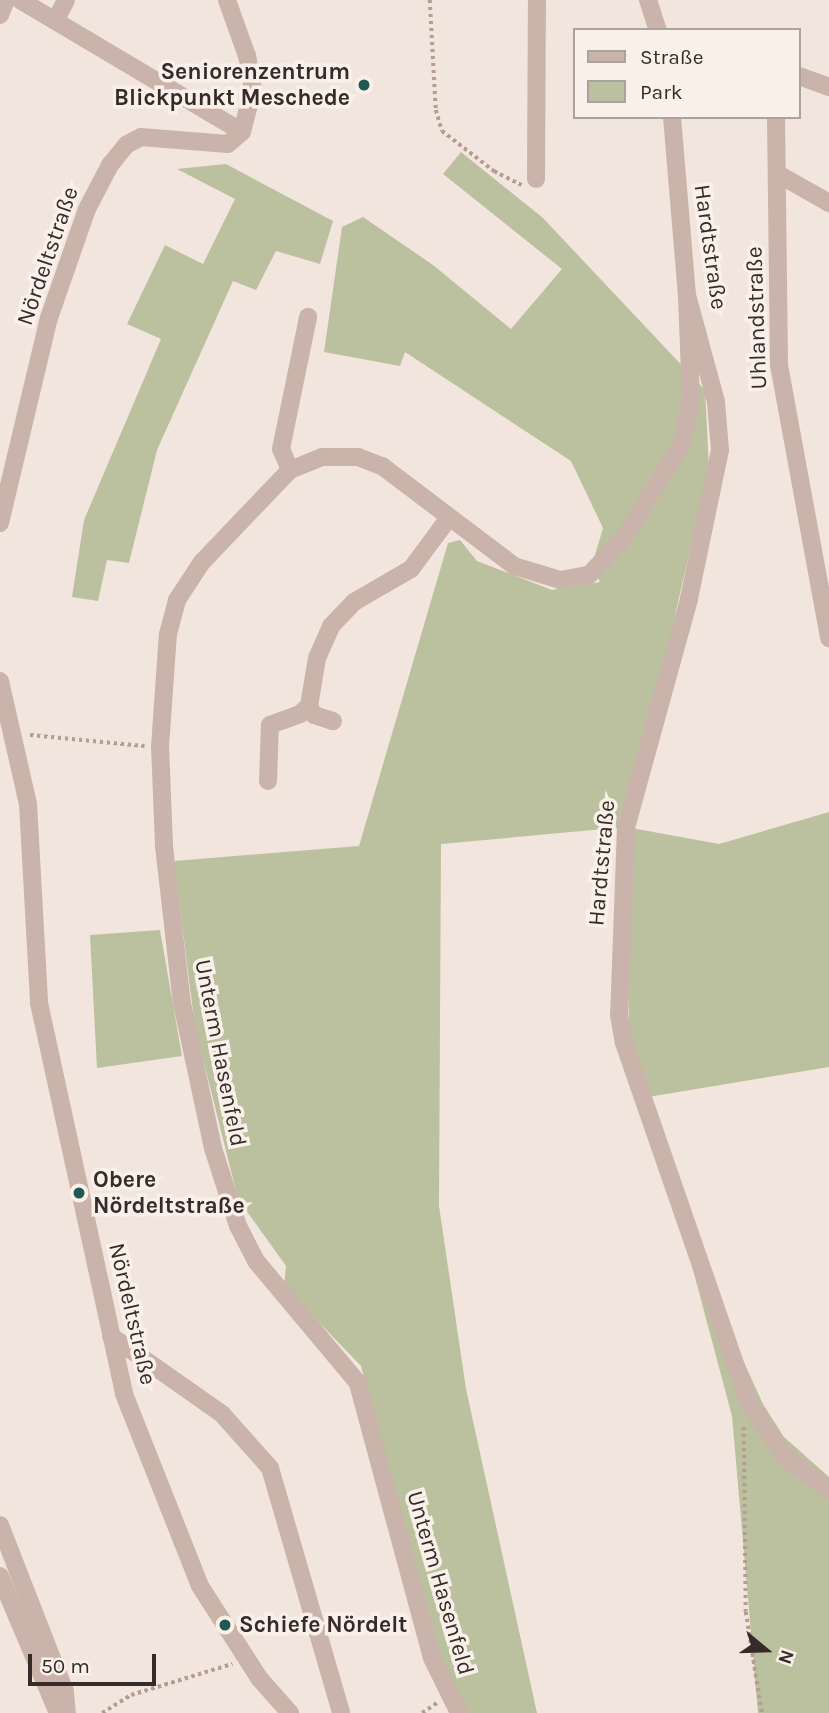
<!DOCTYPE html>
<meta charset="utf-8">
<style>
body{margin:0}
#map{position:relative;width:829px;height:1713px;overflow:hidden;background:#f2e5de;font-family:Karla,sans-serif}
div>[style]{position:absolute}
.green>*{inset:0;background:#bbc19e}
.path>*{height:3.5px;margin-top:-1.75px;transform-origin:0;background:repeating-linear-gradient(90deg,#b59d94 0 3.5px,transparent 0 7px)}
.street>*{height:18px;margin:-9px;padding:0 9px;transform-origin:9px;border-radius:9px;background:#cab3aa}
.dots>*{width:19px;height:19px;translate:-50% -50%;box-sizing:border-box;border:4px solid #f9f0ea;border-radius:50%}
span{translate:-50% -50%;white-space:nowrap;text-align:center;line-height:1.15;-webkit-text-stroke:7px #f9f0ea;paint-order:stroke}
.poi-label{font-size:23px;color:#372b29;font-weight:700}
.right{translate:-100% -50%;text-align:right}
.left{translate:0 -50%;text-align:left}
.street-label{font-size:23px;color:#372b29}
.legend{position:absolute;left:573px;top:28px;width:228px;height:91px;box-sizing:border-box;background:#f9f0ea;border:2px solid #aba19d;margin:0;padding:9px 12px;list-style:none;font-size:21px;color:#372b29}
.legend li{display:flex;align-items:center;gap:14px;height:35px}
.legend b{width:35px;border:2px solid #aba19d}
.north{position:absolute;left:731px;top:1615px;width:70px;height:70px;-webkit-text-stroke:5px #f9f0ea;paint-order:stroke;rotate:109deg;font-size:19px;font-weight:700;line-height:28px;text-align:center;color:#372b29}
.north::after{content:'';display:block;margin:auto;width:24px;height:32px;background:#372b29;clip-path:polygon(50% 0,100% 100%,50% 72%,0 100%)}
.scale{position:absolute;left:28px;top:1654px;width:128px;height:32px;box-sizing:border-box;border:4px solid #372b29;border-top:0;padding-left:9px;font-size:21px;line-height:24px;white-space:nowrap;color:#372b29;-webkit-text-stroke:5px #f9f0ea;paint-order:stroke}
</style>
<div id="map">
<div class="green">
<div style="clip-path:polygon(461px 152px,543px 218px,705px 390px,709px 468px,666px 654px,619px 820px,626px 827px,719px 844px,829px 812px,829px 1067px,648px 1097px,736px 1345px,763px 1404px,784px 1437px,829px 1477px,829px 1713px,758px 1713px,732px 1416px,629px 1030px,626px 827px,441px 844px,439px 1206px,466px 1389px,537px 1713px,466px 1713px,444px 1677px,361px 1366px,284px 1286px,286px 1266px,238px 1199px,195px 1027px,174px 861px,359px 846px,448px 543px,460px 540px,477px 561px,552px 590px,600px 582px,592px 565px,603px 528px,571px 461px,405px 352px,400px 366px,324px 352px,342px 227px,363px 217px,433px 265px,511px 329px,562px 269px,443px 174px)"></div>
<div style="clip-path:polygon(226px 164px,333px 221px,320px 264px,276px 251px,256px 290px,233px 281px,157px 450px,129px 563px,107px 560px,98px 601px,72px 597px,84px 520px,161px 339px,127px 324px,165px 245px,203px 264px,235px 199px,177px 169px)"></div>
<div style="clip-path:polygon(160px 930px,182px 1056px,97px 1068px,90px 935px)"></div>
</div>
<div class="path">
<div style="left:430px;top:0;width:110px;rotate:86.9deg"></div>
<div style="left:436px;top:110px;width:22px;rotate:74deg"></div>
<div style="left:442px;top:131px;width:66px;rotate:37.6deg"></div>
<div style="left:494px;top:171px;width:31px;rotate:27deg"></div>
<div style="left:30px;top:735px;width:115px;rotate:5.5deg"></div>
<div style="left:744px;top:1427px;width:185px;rotate:89.4deg"></div>
<div style="left:746px;top:1612px;width:102px;rotate:81deg"></div>
<div style="left:102px;top:1713px;width:34px;rotate:-32deg"></div>
<div style="left:131px;top:1695px;width:106px;rotate:-17.1deg"></div>
<div style="left:422px;top:1713px;width:18px;rotate:-34deg"></div>
</div>
<div class="street">
<div style="left:20px;top:0;width:258px;rotate:30.7deg"></div>
<div style="left:648px;top:0;width:32px;rotate:72deg"></div>
<div style="left:0;top:15px;width:16px;rotate:-68deg"></div>
<div style="left:56px;top:19px;width:21px;rotate:-62deg"></div>
<div style="left:799px;top:76px;width:32px;rotate:20deg"></div>
<div style="left:672px;top:117px;width:179px;rotate:85.2deg"></div>
<div style="left:687px;top:295px;width:111px;rotate:74.8deg"></div>
<div style="left:716px;top:402px;width:48px;rotate:85.2deg"></div>
<div style="left:720px;top:450px;width:152px;rotate:101.8deg"></div>
<div style="left:689px;top:599px;width:237px;rotate:105.4deg"></div>
<div style="left:626px;top:827px;width:188px;rotate:92.1deg"></div>
<div style="left:619px;top:1015px;width:28px;rotate:80deg"></div>
<div style="left:624px;top:1043px;width:379px;rotate:70.9deg"></div>
<div style="left:748px;top:1401px;width:66px;rotate:56.8deg"></div>
<div style="left:784px;top:1456px;width:56px;rotate:37.1deg"></div>
<div style="left:776px;top:117px;width:248px;rotate:89.3deg"></div>
<div style="left:779px;top:365px;width:278px;rotate:79.6deg"></div>
<div style="left:778px;top:174px;width:59px;rotate:29.6deg"></div>
<div style="left:536px;top:179px;width:179px;rotate:-89.7deg"></div>
<div style="left:290px;top:470px;width:23px;rotate:-113deg"></div>
<div style="left:281px;top:449px;width:135px;rotate:-78.4deg"></div>
<div style="left:0;top:523px;width:211px;rotate:-76.6deg"></div>
<div style="left:49px;top:318px;width:115px;rotate:-70.8deg"></div>
<div style="left:87px;top:209px;width:50px;rotate:-62.4deg"></div>
<div style="left:110px;top:165px;width:26px;rotate:-51deg"></div>
<div style="left:126px;top:145px;width:17px;rotate:-28deg"></div>
<div style="left:141px;top:137px;width:87px;rotate:4.6deg"></div>
<div style="left:228px;top:144px;width:18px;rotate:-41deg"></div>
<div style="left:242px;top:132px;width:44px;rotate:-75.7deg"></div>
<div style="left:253px;top:89px;width:34px;rotate:-100deg"></div>
<div style="left:247px;top:56px;width:59px;rotate:-109.7deg"></div>
<div style="left:0;top:681px;width:126px;rotate:77.2deg"></div>
<div style="left:28px;top:804px;width:199px;rotate:86.8deg"></div>
<div style="left:39px;top:1003px;width:400px;rotate:77.7deg"></div>
<div style="left:124px;top:1394px;width:206px;rotate:68.4deg"></div>
<div style="left:200px;top:1586px;width:109px;rotate:57.3deg"></div>
<div style="left:259px;top:1678px;width:47px;rotate:48.5deg"></div>
<div style="left:309px;top:706px;width:10px;rotate:61deg"></div>
<div style="left:314px;top:715px;width:20px;rotate:18deg"></div>
<div style="left:268px;top:781px;width:56px;rotate:-88deg"></div>
<div style="left:270px;top:725px;width:32px;rotate:-20deg"></div>
<div style="left:300px;top:714px;width:12px;rotate:-42deg"></div>
<div style="left:309px;top:706px;width:49px;rotate:-80.5deg"></div>
<div style="left:317px;top:658px;width:35px;rotate:-66deg"></div>
<div style="left:331px;top:626px;width:33px;rotate:-46deg"></div>
<div style="left:354px;top:602px;width:66px;rotate:-30.1deg"></div>
<div style="left:411px;top:569px;width:62px;rotate:-53.5deg"></div>
<div style="left:111px;top:1336px;width:136px;rotate:35.1deg"></div>
<div style="left:222px;top:1414px;width:72px;rotate:48.4deg"></div>
<div style="left:270px;top:1468px;width:255px;rotate:73.8deg"></div>
<div style="left:0;top:1525px;width:179px;rotate:68.7deg"></div>
<div style="left:65px;top:1692px;width:21px;rotate:85deg"></div>
<div style="left:0;top:1576px;width:149px;rotate:67.1deg"></div>
<div style="left:459px;top:1713px;width:61px;rotate:-116.1deg"></div>
<div style="left:432px;top:1658px;width:285px;rotate:-105.1deg"></div>
<div style="left:358px;top:1383px;width:159px;rotate:-129.9deg"></div>
<div style="left:256px;top:1261px;width:39px;rotate:-117deg"></div>
<div style="left:238px;top:1226px;width:82px;rotate:-107.8deg"></div>
<div style="left:213px;top:1148px;width:147px;rotate:-102.1deg"></div>
<div style="left:182px;top:1004px;width:160px;rotate:-96.5deg"></div>
<div style="left:164px;top:845px;width:98px;rotate:-92.3deg"></div>
<div style="left:160px;top:747px;width:113px;rotate:-86deg"></div>
<div style="left:168px;top:634px;width:35px;rotate:-75deg"></div>
<div style="left:177px;top:600px;width:45px;rotate:-56.7deg"></div>
<div style="left:202px;top:562px;width:127px;rotate:-46.3deg"></div>
<div style="left:290px;top:470px;width:35px;rotate:-22deg"></div>
<div style="left:323px;top:457px;width:35px"></div>
<div style="left:358px;top:457px;width:26px;rotate:21deg"></div>
<div style="left:382px;top:466px;width:166px;rotate:37.1deg"></div>
<div style="left:514px;top:566px;width:48px;rotate:16.9deg"></div>
<div style="left:560px;top:580px;width:29px;rotate:-10deg"></div>
<div style="left:589px;top:575px;width:50px;rotate:-46.6deg"></div>
<div style="left:623px;top:539px;width:112px;rotate:-58.2deg"></div>
<div style="left:682px;top:444px;width:45px;rotate:-78.4deg"></div>
<div style="left:691px;top:400px;width:105px;rotate:-92.2deg"></div>
</div>
<div class="dots">
<div style="left:364px;top:85px;background:#205852"></div>
<div style="left:79px;top:1193px;background:#205852"></div>
<div style="left:225px;top:1625px;background:#205852"></div>
</div>
<div class="poi-label">
<span class="right" style="left:350px;top:85px">Seniorenzentrum<br>Blickpunkt Meschede</span>
<span class="left" style="left:93px;top:1193px">Obere<br>Nördeltstraße</span>
<span class="left" style="left:239px;top:1625px">Schiefe Nördelt</span>
</div>
<div class="street-label">
<span style="left:710px;top:247px;rotate:82deg">Hardtstraße</span>
<span style="left:48px;top:256px;rotate:-71deg">Nördeltstraße</span>
<span style="left:757px;top:318px;rotate:-92deg">Uhlandstraße</span>
<span style="left:602px;top:863px;rotate:-85deg">Hardtstraße</span>
<span style="left:220px;top:1053px;rotate:79deg">Unterm Hasenfeld</span>
<span style="left:132px;top:1314px;rotate:77deg">Nördeltstraße</span>
<span style="left:440px;top:1583px;rotate:74deg">Unterm Hasenfeld</span>
</div>
<ul class="legend">
<li><b style="height:9px;background:#cab3aa"></b>Straße</li>
<li><b style="height:19px;background:#bbc19e"></b>Park</li>
</ul>
<div class="north">N</div>
<div class="scale">50 m</div>
</div>
